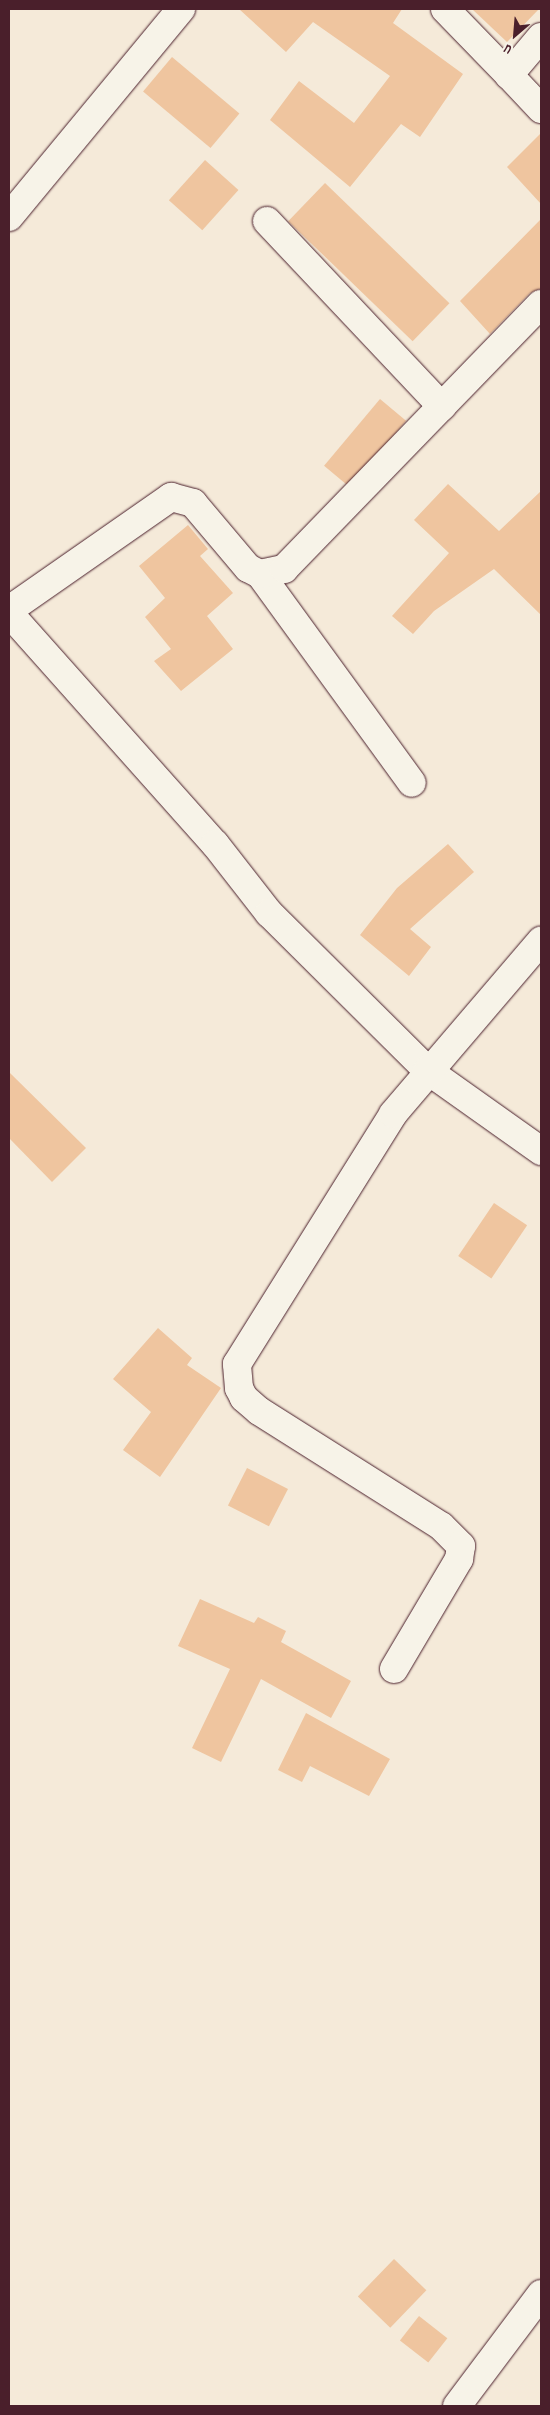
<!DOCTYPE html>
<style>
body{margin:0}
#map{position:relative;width:550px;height:2415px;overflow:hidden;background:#f5ead9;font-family:Dekko,sans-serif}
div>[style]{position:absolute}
.building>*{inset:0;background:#efc59f;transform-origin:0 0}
.roads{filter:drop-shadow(0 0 1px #4a1f2b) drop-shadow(0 0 1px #4a1f2b)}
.minor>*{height:28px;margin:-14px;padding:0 14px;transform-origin:14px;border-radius:14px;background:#f7f3e8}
span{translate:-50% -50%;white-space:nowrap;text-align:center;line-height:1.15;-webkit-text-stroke:4.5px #f7f3e8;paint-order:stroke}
.frame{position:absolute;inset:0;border:10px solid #4a1f2b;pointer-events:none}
.north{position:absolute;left:490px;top:10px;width:50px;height:50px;-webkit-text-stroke:4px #f7f3e8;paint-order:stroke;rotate:207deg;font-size:14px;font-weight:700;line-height:20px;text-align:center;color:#4a1f2b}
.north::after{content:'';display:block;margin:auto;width:18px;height:22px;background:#4a1f2b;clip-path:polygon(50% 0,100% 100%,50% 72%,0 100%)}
</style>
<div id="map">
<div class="building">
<div style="clip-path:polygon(239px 9px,402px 9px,393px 23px,463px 74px,420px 137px,401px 124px,350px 187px,270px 120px,299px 81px,354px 123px,390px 76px,313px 22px,286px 52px)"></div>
<div style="clip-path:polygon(472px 9px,539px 9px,507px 42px)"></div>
<div style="left:172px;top:57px;width:88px;height:45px;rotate:40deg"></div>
<div style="clip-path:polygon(541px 133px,541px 204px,507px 167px)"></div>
<div style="left:205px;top:160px;width:45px;height:54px;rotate:42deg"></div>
<div style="left:325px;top:183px;width:173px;height:53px;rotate:44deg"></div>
<div style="clip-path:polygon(541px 219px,541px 289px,530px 293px,490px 334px,460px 301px)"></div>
<div style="left:380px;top:399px;width:34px;height:87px;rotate:40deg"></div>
<div style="clip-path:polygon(448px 484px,499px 531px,541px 491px,541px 615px,494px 569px,434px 611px,413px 634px,392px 616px,449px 553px,414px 520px)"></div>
<div style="clip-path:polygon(188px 525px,208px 549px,200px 556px,233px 593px,207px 616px,233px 649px,181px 691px,154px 661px,171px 649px,145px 617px,165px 598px,139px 566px)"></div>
<div style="clip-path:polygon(448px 844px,474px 872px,410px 929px,431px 947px,409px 976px,360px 935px,397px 888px)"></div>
<div style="clip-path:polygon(9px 1072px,86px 1148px,52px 1182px,9px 1138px)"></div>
<div style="left:494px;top:1203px;width:40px;height:64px;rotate:34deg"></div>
<div style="clip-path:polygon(158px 1328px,192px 1358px,187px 1365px,221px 1388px,160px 1477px,123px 1450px,151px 1412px,113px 1379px)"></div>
<div style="left:247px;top:1468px;width:46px;height:42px;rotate:27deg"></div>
<div style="clip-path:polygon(200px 1599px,254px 1623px,258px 1617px,286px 1631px,281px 1642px,351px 1681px,331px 1718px,261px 1679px,221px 1762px,192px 1748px,230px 1669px,178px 1646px)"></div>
<div style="clip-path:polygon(306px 1713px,390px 1759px,369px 1796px,310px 1766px,302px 1782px,278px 1770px)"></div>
<div style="left:394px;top:2259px;width:45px;height:52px;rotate:44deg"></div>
<div style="left:419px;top:2316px;width:36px;height:31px;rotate:38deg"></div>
</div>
<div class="roads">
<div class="minor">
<div style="left:445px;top:9px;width:92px;rotate:45.9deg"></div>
<div style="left:541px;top:37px;width:50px;rotate:130.1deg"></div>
<div style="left:509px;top:75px;width:47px;rotate:46.7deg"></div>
<div style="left:9px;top:217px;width:270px;rotate:-50.4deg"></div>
<div style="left:267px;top:221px;width:255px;rotate:46.7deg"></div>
<div style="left:260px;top:574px;width:258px;rotate:54deg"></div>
<div style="left:9px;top:610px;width:198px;rotate:-34.9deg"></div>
<div style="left:171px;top:497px;width:23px;rotate:15deg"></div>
<div style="left:193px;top:503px;width:85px;rotate:49.8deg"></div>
<div style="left:248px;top:568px;width:13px;rotate:27deg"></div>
<div style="left:260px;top:574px;width:25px;rotate:-12deg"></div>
<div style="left:284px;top:569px;width:369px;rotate:-45.9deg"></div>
<div style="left:9px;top:613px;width:310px;rotate:48.3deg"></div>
<div style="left:215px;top:844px;width:88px;rotate:52deg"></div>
<div style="left:269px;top:913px;width:223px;rotate:44.8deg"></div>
<div style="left:427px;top:1070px;width:140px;rotate:35.4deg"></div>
<div style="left:394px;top:1669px;width:128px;rotate:-59.4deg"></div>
<div style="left:459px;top:1559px;width:13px;rotate:-81deg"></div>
<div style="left:461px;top:1546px;width:28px;rotate:-135deg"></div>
<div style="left:441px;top:1526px;width:215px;rotate:-147.7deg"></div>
<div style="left:259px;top:1411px;width:20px;rotate:-139deg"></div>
<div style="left:244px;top:1398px;width:11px;rotate:-117deg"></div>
<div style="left:239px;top:1388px;width:24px;rotate:-95deg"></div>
<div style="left:237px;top:1364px;width:295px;rotate:-58deg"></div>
<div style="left:393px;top:1114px;width:228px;rotate:-49.5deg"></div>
<div style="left:457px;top:2406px;width:140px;rotate:-53.1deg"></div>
</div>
</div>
<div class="frame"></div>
<div class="north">U</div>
</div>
